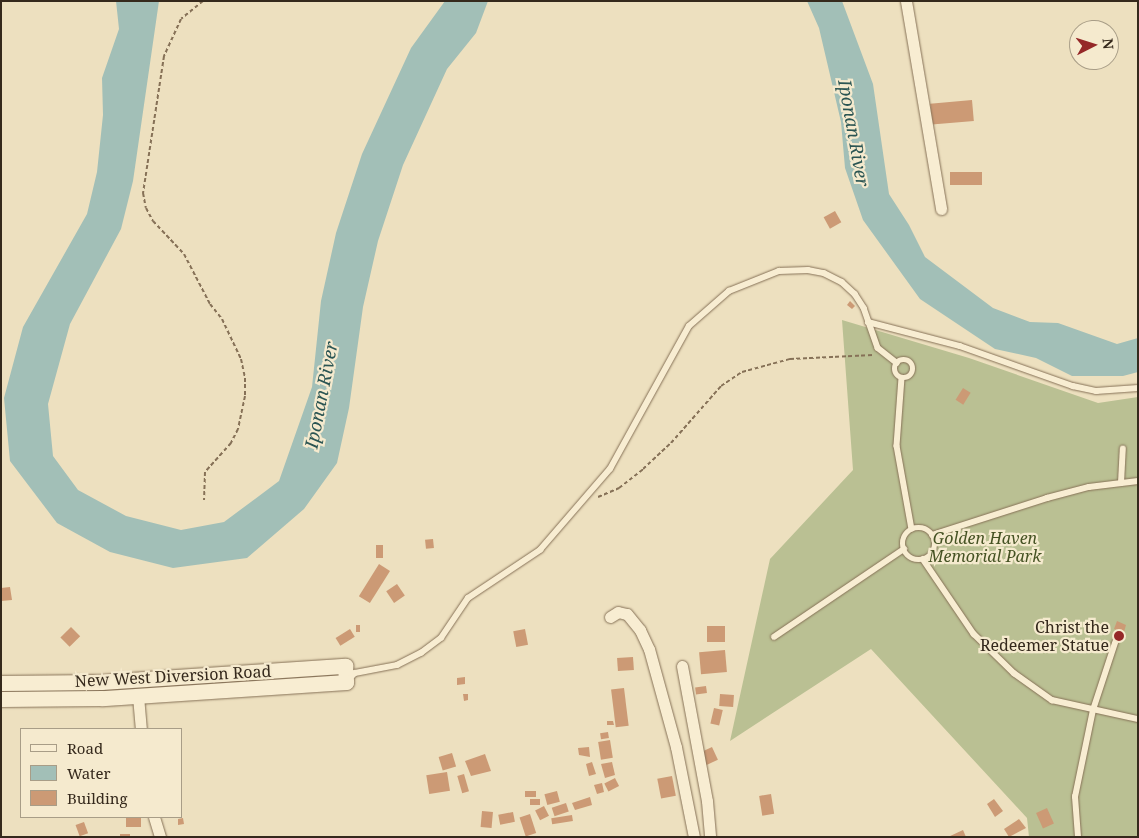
<!DOCTYPE html>
<style>
body{margin:0}
#map{position:relative;width:1139px;height:838px;overflow:hidden;background:#ede0bf;font-family:"Noto Serif",serif}
div>[style]{position:absolute}
.cemetery>*{inset:0;background:#bac093}
.water>*{inset:0;background:#a2bfb7}
.building>*{inset:0;background:#cc9a75;transform-origin:0 0}
.path>*{height:2px;margin-top:-1px;transform-origin:0;background:repeating-linear-gradient(90deg,#867157 0 4px,transparent 0 6.5px)}
.roads{filter:drop-shadow(0 0 1px #867157) drop-shadow(0 0 1px #867157)}
.lane>*{height:5.5px;margin:-2.75px;padding:0 2.75px;transform-origin:2.75px;border-radius:2.75px;background:#f8edd2}
.lane>.ring{margin:-2.75px;padding:0;box-sizing:content-box;background:none;border:5.5px solid #f8edd2;border-radius:50%}
.street>*{height:11px;margin:-5.5px;padding:0 5.5px;transform-origin:5.5px;border-radius:5.5px;background:#f8edd2}
.secondary>*{height:15px;margin:-7.5px;padding:0 7.5px;transform-origin:7.5px;border-radius:7.5px;background:#f8edd2}
.dots>*{width:14px;height:14px;translate:-50% -50%;box-sizing:border-box;border:2px solid #f5eace;border-radius:50%}
span{translate:-50% -50%;white-space:nowrap;text-align:center;line-height:1.15;-webkit-text-stroke:4.5px #f5eace;paint-order:stroke}
.park-label{font-size:16px;color:#455223;font-style:italic}
.poi-label{font-size:16px;color:#35291c}
.right{translate:-100% -50%;text-align:right}
.street-label{font-size:16px;color:#35291c}
.water-label{font-size:18px;color:#2b5553;font-style:italic}
.frame{position:absolute;inset:0;border:2px solid #35291c;pointer-events:none}
.legend{position:absolute;left:20px;top:728px;width:162px;height:90px;box-sizing:border-box;background:#f5eace;border:1px solid #a89d87;margin:0;padding:6px 9px;list-style:none;font-size:15px;color:#35291c}
.legend li{display:flex;align-items:center;gap:10px;height:25px}
.legend b{width:25px;border:1px solid #a89d87}
.north{position:absolute;left:1069px;top:20px;width:50px;height:50px;box-sizing:border-box;background:#f5eace;border:1px solid #a89d87;border-radius:50%;rotate:85deg;font-size:14px;font-weight:700;line-height:20px;text-align:center;color:#35291c}
.north::after{content:'';display:block;margin:auto;width:18px;height:22px;background:#952828;clip-path:polygon(50% 0,100% 100%,50% 72%,0 100%)}
</style>
<div id="map">
<div class="cemetery">
<div style="clip-path:polygon(842px 320px,969px 358px,1098px 403px,1138px 397px,1138px 837px,1029px 837px,1027px 818px,871px 649px,730px 741px,770px 559px,853px 470px)"></div>
</div>
<div class="water">
<div style="clip-path:polygon(116px 1px,159px 1px,133px 181px,121px 229px,70px 324px,48px 404px,53px 456px,78px 490px,126px 516px,181px 530px,224px 522px,279px 481px,312px 387px,321px 301px,336px 233px,362px 154px,411px 48px,445px 1px,488px 1px,476px 33px,447px 69px,403px 165px,378px 241px,363px 307px,349px 408px,337px 463px,304px 509px,247px 558px,173px 568px,110px 552px,57px 523px,10px 461px,4px 398px,23px 327px,87px 214px,97px 172px,103px 115px,102px 78px,119px 29px)"></div>
<div style="clip-path:polygon(807px 1px,842px 1px,873px 84px,889px 194px,909px 225px,925px 257px,993px 308px,1030px 322px,1058px 323px,1117px 344px,1138px 338px,1138px 372px,1123px 376px,1072px 376px,1036px 358px,995px 349px,920px 299px,863px 220px,845px 168px,841px 122px,819px 28px)"></div>
</div>
<div class="building">
<div style="left:972px;top:100px;width:21px;height:42px;rotate:85deg"></div>
<div style="left:950px;top:172px;width:32px;height:13px"></div>
<div style="left:835px;top:211px;width:13px;height:13px;rotate:61deg"></div>
<div style="clip-path:polygon(850px 301px,855px 306px,852px 309px,847px 305px)"></div>
<div style="left:963px;top:388px;width:9px;height:14px;rotate:32deg"></div>
<div style="left:433px;top:539px;width:9px;height:8px;rotate:84deg"></div>
<div style="left:376px;top:545px;width:7px;height:13px"></div>
<div style="left:379px;top:564px;width:13px;height:38px;rotate:32deg"></div>
<div style="left:397px;top:584px;width:14px;height:13px;rotate:56deg"></div>
<div style="clip-path:polygon(10px 587px,12px 600px,1px 601px,1px 588px)"></div>
<div style="clip-path:polygon(1117px 621px,1126px 625px,1124px 632px,1114px 629px)"></div>
<div style="left:356px;top:625px;width:4px;height:7px"></div>
<div style="left:707px;top:626px;width:18px;height:16px"></div>
<div style="left:71px;top:627px;width:13px;height:15px;rotate:45deg"></div>
<div style="left:350px;top:629px;width:9px;height:17px;rotate:58deg"></div>
<div style="left:525px;top:629px;width:16px;height:12px;rotate:79deg"></div>
<div style="left:725px;top:650px;width:22px;height:26px;rotate:85deg"></div>
<div style="left:633px;top:657px;width:13px;height:16px;rotate:86deg"></div>
<div style="clip-path:polygon(465px 677px,465px 684px,457px 685px,457px 678px)"></div>
<div style="left:706px;top:686px;width:7px;height:11px;rotate:82deg"></div>
<div style="left:624px;top:688px;width:38px;height:13px;rotate:83deg"></div>
<div style="clip-path:polygon(463px 694px,468px 694px,468px 700px,464px 701px)"></div>
<div style="left:720px;top:694px;width:14px;height:12px;rotate:4deg"></div>
<div style="left:714px;top:708px;width:9px;height:16px;rotate:13deg"></div>
<div style="clip-path:polygon(607px 721px,613px 721px,614px 725px,607px 725px)"></div>
<div style="left:608px;top:732px;width:6px;height:8px;rotate:81deg"></div>
<div style="left:610px;top:740px;width:18px;height:12px;rotate:81deg"></div>
<div style="clip-path:polygon(589px 747px,590px 757px,579px 755px,578px 748px)"></div>
<div style="left:712px;top:747px;width:14px;height:13px;rotate:65deg"></div>
<div style="left:452px;top:753px;width:14px;height:14px;rotate:73deg"></div>
<div style="clip-path:polygon(485px 754px,491px 771px,471px 776px,465px 761px)"></div>
<div style="clip-path:polygon(592px 762px,596px 774px,589px 776px,586px 764px)"></div>
<div style="clip-path:polygon(612px 762px,615px 775px,605px 778px,601px 764px)"></div>
<div style="left:447px;top:772px;width:19px;height:21px;rotate:81deg"></div>
<div style="left:464px;top:774px;width:18px;height:7px;rotate:74deg"></div>
<div style="left:672px;top:776px;width:20px;height:15px;rotate:79deg"></div>
<div style="left:615px;top:778px;width:9px;height:12px;rotate:63deg"></div>
<div style="clip-path:polygon(602px 783px,604px 792px,597px 794px,594px 785px)"></div>
<div style="left:525px;top:791px;width:11px;height:6px"></div>
<div style="left:557px;top:791px;width:11px;height:13px;rotate:75deg"></div>
<div style="left:771px;top:794px;width:20px;height:12px;rotate:81deg"></div>
<div style="clip-path:polygon(590px 797px,592px 805px,575px 810px,572px 803px)"></div>
<div style="left:530px;top:799px;width:10px;height:6px"></div>
<div style="clip-path:polygon(994px 799px,1003px 811px,995px 817px,987px 804px)"></div>
<div style="left:566px;top:803px;width:9px;height:15px;rotate:72deg"></div>
<div style="left:544px;top:806px;width:11px;height:10px;rotate:63deg"></div>
<div style="left:1047px;top:808px;width:17px;height:12px;rotate:66deg"></div>
<div style="left:482px;top:811px;width:11px;height:16px;rotate:5deg"></div>
<div style="left:513px;top:812px;width:10px;height:15px;rotate:79deg"></div>
<div style="left:530px;top:814px;width:20px;height:11px;rotate:72deg"></div>
<div style="left:572px;top:815px;width:6px;height:21px;rotate:81deg"></div>
<div style="left:126px;top:817px;width:15px;height:10px"></div>
<div style="clip-path:polygon(183px 818px,184px 824px,178px 825px,178px 819px)"></div>
<div style="clip-path:polygon(1019px 819px,1026px 828px,1009px 837px,1004px 829px)"></div>
<div style="left:84px;top:822px;width:12px;height:9px;rotate:70deg"></div>
<div style="clip-path:polygon(963px 830px,966px 837px,948px 837px)"></div>
<div style="left:120px;top:834px;width:10px;height:3px"></div>
</div>
<div class="path">
<div style="left:203px;top:1px;width:28px;rotate:141deg"></div>
<div style="left:181px;top:19px;width:41px;rotate:114.7deg"></div>
<div style="left:164px;top:56px;width:139px;rotate:98.7deg"></div>
<div style="left:143px;top:193px;width:15px;rotate:79deg"></div>
<div style="left:146px;top:208px;width:15px;rotate:62deg"></div>
<div style="left:153px;top:221px;width:45px;rotate:46.8deg"></div>
<div style="left:184px;top:254px;width:56px;rotate:62.5deg"></div>
<div style="left:210px;top:304px;width:19px;rotate:51deg"></div>
<div style="left:222px;top:319px;width:44px;rotate:64.6deg"></div>
<div style="left:241px;top:359px;width:19px;rotate:78deg"></div>
<div style="left:245px;top:378px;width:18px;rotate:90deg"></div>
<div style="left:245px;top:396px;width:34px;rotate:102deg"></div>
<div style="left:238px;top:429px;width:16px;rotate:117deg"></div>
<div style="left:231px;top:443px;width:39px;rotate:132deg"></div>
<div style="left:205px;top:472px;width:28px;rotate:92deg"></div>
<div style="left:598px;top:497px;width:23px;rotate:-23deg"></div>
<div style="left:619px;top:488px;width:31px;rotate:-38deg"></div>
<div style="left:643px;top:469px;width:38px;rotate:-43deg"></div>
<div style="left:671px;top:443px;width:76px;rotate:-48.7deg"></div>
<div style="left:721px;top:386px;width:25px;rotate:-34deg"></div>
<div style="left:742px;top:372px;width:50px;rotate:-15.2deg"></div>
<div style="left:790px;top:359px;width:83px;rotate:-2.8deg"></div>
</div>
<div class="roads">
<div class="lane">
<div style="left:868px;top:322px;width:95px;rotate:14.6deg"></div>
<div style="left:960px;top:346px;width:120px;rotate:19.5deg"></div>
<div style="left:1073px;top:386px;width:24px;rotate:12deg"></div>
<div style="left:1096px;top:391px;width:42px;rotate:-4.1deg"></div>
<div class="ring" style="left:895px;top:360px;width:12.5px;height:12.5px"></div>
<div style="left:902px;top:378px;width:68px;rotate:94.2deg"></div>
<div style="left:897px;top:446px;width:84px;rotate:79.8deg"></div>
<div style="left:1121px;top:483px;width:34px;rotate:-87deg"></div>
<div class="ring" style="left:903px;top:528px;width:26.5px;height:26.5px"></div>
<div style="left:932px;top:535px;width:121px;rotate:-17.8deg"></div>
<div style="left:1047px;top:498px;width:43px;rotate:-14.7deg"></div>
<div style="left:1089px;top:487px;width:49px;rotate:-7deg"></div>
<div style="left:923px;top:559px;width:91px;rotate:55.8deg"></div>
<div style="left:974px;top:634px;width:56px;rotate:44.3deg"></div>
<div style="left:1014px;top:673px;width:47px;rotate:35.4deg"></div>
<div style="left:1052px;top:700px;width:88px;rotate:12.5deg"></div>
<div style="left:774px;top:637px;width:157px;rotate:-34.1deg"></div>
<div style="left:349px;top:679px;width:8px;rotate:-45deg"></div>
<div style="left:355px;top:673px;width:43px;rotate:-10.8deg"></div>
<div style="left:397px;top:665px;width:27px;rotate:-27deg"></div>
<div style="left:421px;top:653px;width:25px;rotate:-37deg"></div>
<div style="left:441px;top:638px;width:48px;rotate:-56deg"></div>
<div style="left:468px;top:598px;width:87px;rotate:-33.7deg"></div>
<div style="left:540px;top:550px;width:107px;rotate:-49.2deg"></div>
<div style="left:610px;top:469px;width:163px;rotate:-61.1deg"></div>
<div style="left:689px;top:326px;width:53px;rotate:-41.2deg"></div>
<div style="left:729px;top:291px;width:54px;rotate:-21.8deg"></div>
<div style="left:779px;top:271px;width:29px;rotate:-2deg"></div>
<div style="left:808px;top:270px;width:16px;rotate:11deg"></div>
<div style="left:824px;top:273px;width:20px;rotate:27deg"></div>
<div style="left:842px;top:282px;width:18px;rotate:43deg"></div>
<div style="left:855px;top:294px;width:17px;rotate:57deg"></div>
<div style="left:864px;top:308px;width:42px;rotate:70.7deg"></div>
<div style="left:878px;top:348px;width:24px;rotate:38deg"></div>
<div style="left:1078px;top:837px;width:40px;rotate:-94.3deg"></div>
<div style="left:1075px;top:797px;width:89px;rotate:-78.3deg"></div>
<div style="left:1093px;top:710px;width:71px;rotate:-71.8deg"></div>
</div>
<div class="street">
<div style="left:906px;top:1px;width:211px;rotate:80.4deg"></div>
<div style="left:610px;top:617px;width:9px;rotate:-32deg"></div>
<div style="left:618px;top:612px;width:9px;rotate:13deg"></div>
<div style="left:627px;top:614px;width:21px;rotate:51deg"></div>
<div style="left:640px;top:630px;width:21px;rotate:65deg"></div>
<div style="left:649px;top:649px;width:102px;rotate:74.6deg"></div>
<div style="left:676px;top:747px;width:92px;rotate:78.7deg"></div>
<div style="left:682px;top:666px;width:137px;rotate:79.5deg"></div>
<div style="left:707px;top:801px;width:36px;rotate:85deg"></div>
<div style="left:138px;top:696px;width:33px;rotate:85deg"></div>
<div style="left:154px;top:817px;width:21px;rotate:73deg"></div>
</div>
<div class="secondary">
<div style="left:1px;top:683px;width:100px;rotate:-0.6deg"></div>
<div style="left:101px;top:682px;width:245px;rotate:-3.8deg"></div>
<div style="left:345px;top:666px;width:16px;rotate:86deg"></div>
<div style="left:346px;top:682px;width:245px;rotate:176.2deg"></div>
<div style="left:102px;top:698px;width:101px;rotate:179.4deg"></div>
</div>
</div>
<div class="dots">
<div style="left:1119px;top:636px;background:#952828"></div>
</div>
<div class="park-label">
<span style="left:985px;top:547px">Golden Haven<br>Memorial Park</span>
</div>
<div class="poi-label">
<span class="right" style="left:1109px;top:636px">Christ the<br>Redeemer Statue</span>
</div>
<div class="street-label">
<span style="left:173px;top:676px;rotate:-3deg">New West Diversion Road</span>
</div>
<div class="water-label">
<span style="left:854px;top:133px;rotate:80deg">Iponan River</span>
<span style="left:321px;top:395px;rotate:-79deg">Iponan River</span>
</div>
<div class="frame"></div>
<ul class="legend">
<li><b style="height:6px;background:#f8edd2"></b>Road</li>
<li><b style="height:14px;background:#a2bfb7"></b>Water</li>
<li><b style="height:14px;background:#cc9a75"></b>Building</li>
</ul>
<div class="north">N</div>
</div>
